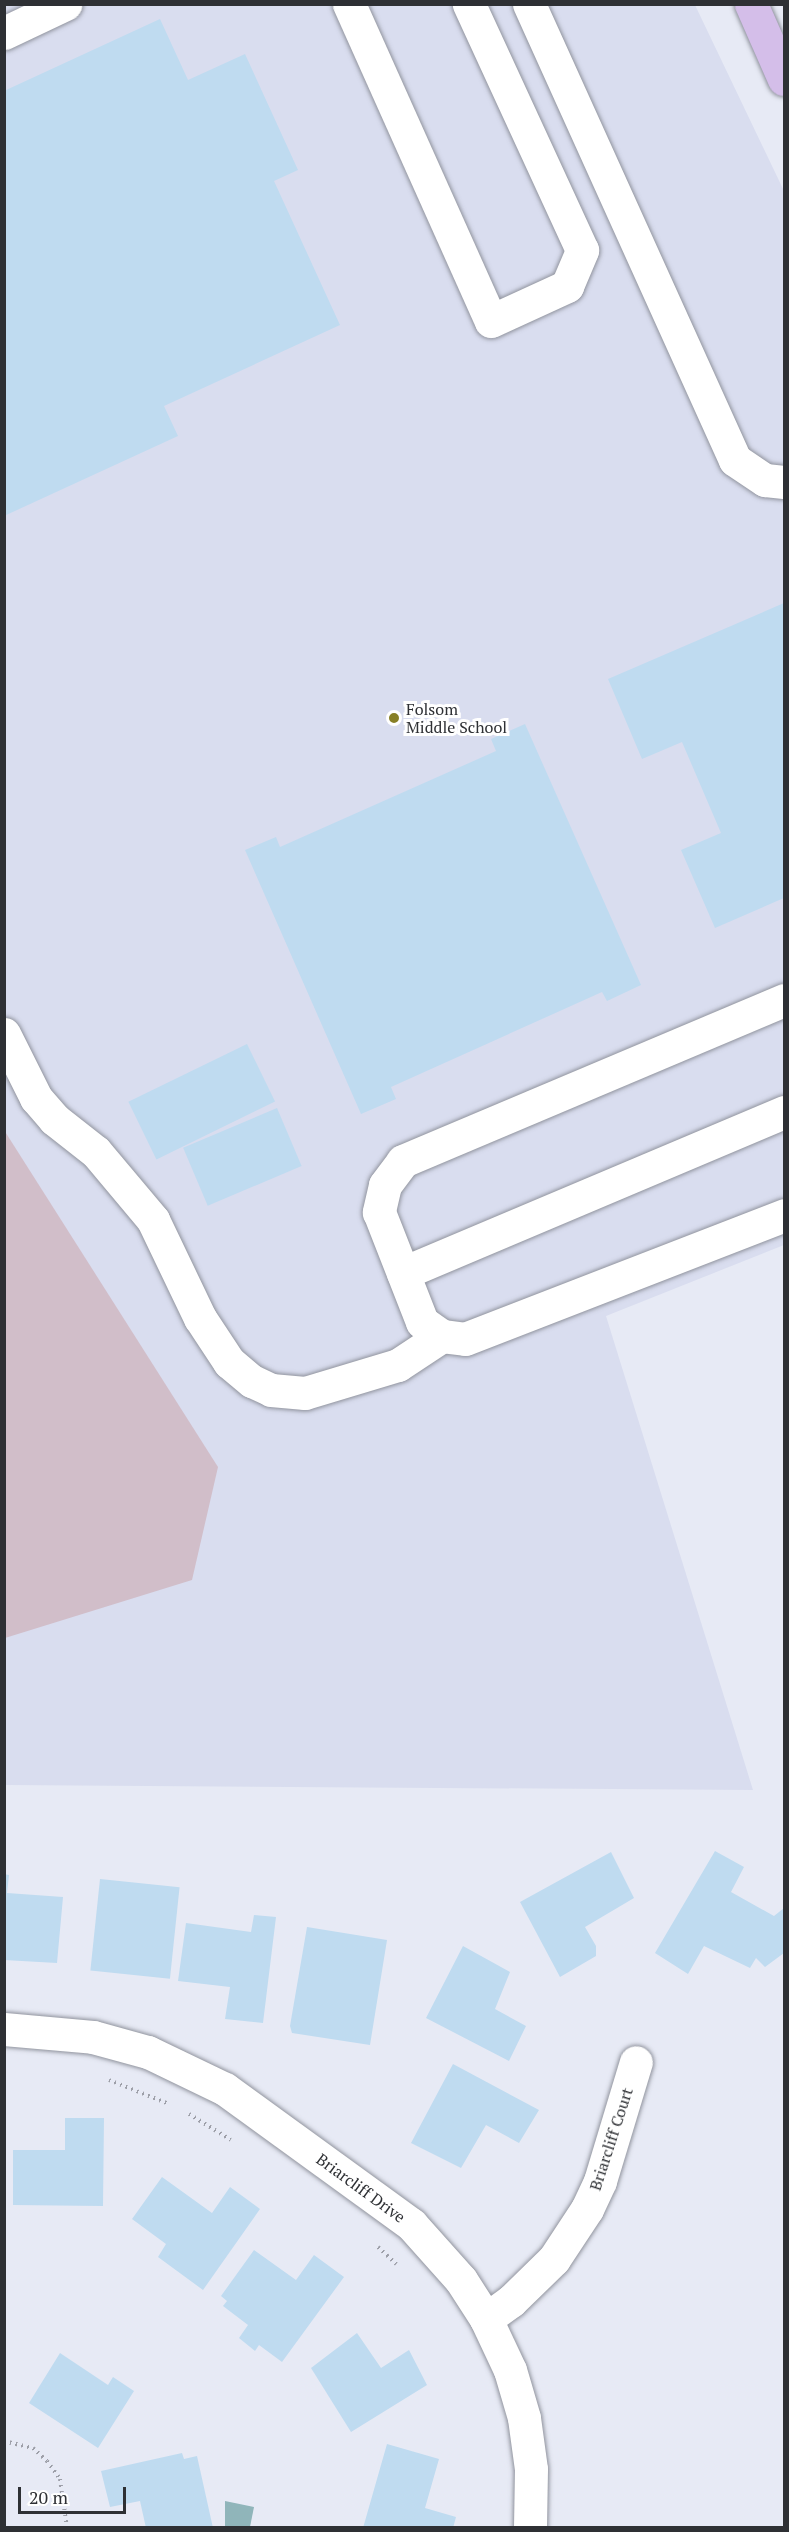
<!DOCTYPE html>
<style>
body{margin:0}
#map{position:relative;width:789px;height:2532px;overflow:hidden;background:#e7eaf5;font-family:"PT Serif",serif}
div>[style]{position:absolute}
.built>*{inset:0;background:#d9ddef}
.green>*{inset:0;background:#d1bec9}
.water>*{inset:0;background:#90b5ba}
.building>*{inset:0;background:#bfdbf0;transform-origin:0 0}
.path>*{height:4px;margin-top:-2px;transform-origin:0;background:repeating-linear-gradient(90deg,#9d9fa8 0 1.5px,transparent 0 6px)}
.roads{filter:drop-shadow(0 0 2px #91949e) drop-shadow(0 0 2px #91949e)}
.minor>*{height:33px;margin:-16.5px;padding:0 16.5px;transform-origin:16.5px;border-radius:16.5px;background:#fff}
.major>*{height:33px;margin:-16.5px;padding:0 16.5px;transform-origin:16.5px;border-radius:16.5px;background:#d4bee9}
.dots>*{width:16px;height:16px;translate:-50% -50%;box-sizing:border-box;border:3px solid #fff;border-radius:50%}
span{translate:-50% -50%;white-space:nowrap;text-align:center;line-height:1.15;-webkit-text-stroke:6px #fff;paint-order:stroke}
.poi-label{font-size:16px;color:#2e3034}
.left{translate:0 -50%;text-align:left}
.street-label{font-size:16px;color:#2e3034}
.frame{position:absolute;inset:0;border:6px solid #2e3034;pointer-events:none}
.scale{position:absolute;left:18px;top:2487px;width:108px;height:27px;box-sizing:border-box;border:3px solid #2e3034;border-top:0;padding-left:8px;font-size:18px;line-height:21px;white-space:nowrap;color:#2e3034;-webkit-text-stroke:4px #fff;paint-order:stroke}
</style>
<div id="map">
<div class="built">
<div style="clip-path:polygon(5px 5px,695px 5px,784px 191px,784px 1245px,606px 1316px,753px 1790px,5px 1785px)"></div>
</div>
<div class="green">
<div style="clip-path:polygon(4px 1130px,218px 1467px,192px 1580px,5px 1638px)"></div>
</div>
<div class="water">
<div style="clip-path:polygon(225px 2501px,254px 2507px,250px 2527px,225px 2527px)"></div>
</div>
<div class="building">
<div style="clip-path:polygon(160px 19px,188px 80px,245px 54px,298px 170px,274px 181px,340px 325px,164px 406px,178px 436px,4px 516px,4px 91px)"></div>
<div style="clip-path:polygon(784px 603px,784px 898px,715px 928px,681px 850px,721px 833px,682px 742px,642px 759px,608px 679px)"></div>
<div style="clip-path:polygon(525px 724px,641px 985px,607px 1001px,602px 992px,391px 1087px,396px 1099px,361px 1114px,245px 850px,276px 837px,280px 847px,496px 751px,491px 739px)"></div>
<div style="left:247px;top:1044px;width:64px;height:132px;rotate:64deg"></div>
<div style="left:277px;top:1108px;width:63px;height:102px;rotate:67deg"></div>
<div style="clip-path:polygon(715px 1851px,744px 1867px,731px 1892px,774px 1916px,784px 1908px,784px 1953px,765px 1967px,756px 1958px,750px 1968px,704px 1946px,688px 1974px,655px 1953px)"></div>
<div style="clip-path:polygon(611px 1852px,634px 1898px,585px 1927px,596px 1946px,596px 1956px,560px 1977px,520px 1902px)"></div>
<div style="clip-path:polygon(4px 1874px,9px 1875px,7px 1893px,63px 1897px,57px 1963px,4px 1960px)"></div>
<div style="left:100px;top:1879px;width:80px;height:92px;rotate:6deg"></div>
<div style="clip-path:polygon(254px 1915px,276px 1917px,263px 2023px,225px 2019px,230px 1987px,178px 1981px,186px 1923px,251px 1932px)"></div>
<div style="clip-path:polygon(307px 1927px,387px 1940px,370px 2045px,292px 2033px,290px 2026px)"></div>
<div style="clip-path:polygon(463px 1946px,510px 1972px,495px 2009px,526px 2026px,509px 2061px,426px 2018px)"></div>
<div style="clip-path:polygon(453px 2064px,539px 2110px,519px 2143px,486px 2125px,461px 2168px,411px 2143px)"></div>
<div style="clip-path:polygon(65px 2118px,104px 2118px,103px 2206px,13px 2205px,13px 2150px,65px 2150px)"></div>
<div style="clip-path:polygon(162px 2177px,212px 2213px,230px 2187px,260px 2209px,203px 2290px,158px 2257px,166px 2244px,132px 2219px)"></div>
<div style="clip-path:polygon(254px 2250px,296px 2280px,314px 2255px,344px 2277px,282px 2362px,259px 2345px,255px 2351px,239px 2338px,248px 2325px,223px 2306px,227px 2301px,221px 2296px)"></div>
<div style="clip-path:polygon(357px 2333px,381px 2368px,409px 2350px,427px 2385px,351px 2432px,311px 2368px)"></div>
<div style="clip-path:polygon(60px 2353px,108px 2385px,113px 2377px,134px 2391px,98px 2448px,29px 2403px)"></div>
<div style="clip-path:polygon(387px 2444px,439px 2459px,425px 2508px,456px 2517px,453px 2528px,363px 2528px)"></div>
<div style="clip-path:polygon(182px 2453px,184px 2459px,197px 2456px,213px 2528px,146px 2528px,140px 2501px,110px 2507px,101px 2471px)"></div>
</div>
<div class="path">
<div style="left:109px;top:2080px;width:65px;rotate:21.8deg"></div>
<div style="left:189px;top:2114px;width:49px;rotate:31.8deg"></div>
<div style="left:378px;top:2247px;width:25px;rotate:43deg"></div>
<div style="left:4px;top:2441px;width:30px;rotate:14deg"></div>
<div style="left:33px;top:2448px;width:19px;rotate:43deg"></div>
<div style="left:47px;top:2461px;width:22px;rotate:54deg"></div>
<div style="left:60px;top:2479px;width:49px;rotate:81.9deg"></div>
</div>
<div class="roads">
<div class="minor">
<div style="left:349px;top:4px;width:347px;rotate:65.9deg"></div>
<div style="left:491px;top:321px;width:84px;rotate:-24.7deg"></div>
<div style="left:567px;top:286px;width:39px;rotate:-67deg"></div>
<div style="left:582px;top:250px;width:271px;rotate:-114.7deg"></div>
<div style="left:529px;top:4px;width:500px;rotate:65.69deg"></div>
<div style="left:735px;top:460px;width:36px;rotate:34deg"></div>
<div style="left:765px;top:480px;width:19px;rotate:6deg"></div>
<div style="left:4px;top:33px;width:68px;rotate:-25.4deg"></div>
<div style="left:784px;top:1000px;width:414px;rotate:157.1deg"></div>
<div style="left:403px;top:1161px;width:30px;rotate:127deg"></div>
<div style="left:385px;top:1185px;width:28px;rotate:103deg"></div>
<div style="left:379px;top:1212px;width:118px;rotate:68.6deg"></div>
<div style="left:422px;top:1322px;width:24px;rotate:35deg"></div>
<div style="left:442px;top:1336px;width:23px;rotate:7deg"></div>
<div style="left:465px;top:1339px;width:342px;rotate:-21.2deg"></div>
<div style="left:4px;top:1034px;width:72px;rotate:63.4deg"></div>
<div style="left:36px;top:1098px;width:28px;rotate:49deg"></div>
<div style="left:54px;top:1119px;width:53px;rotate:38.2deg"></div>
<div style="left:96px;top:1152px;width:89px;rotate:50deg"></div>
<div style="left:153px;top:1220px;width:109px;rotate:64.4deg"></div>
<div style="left:200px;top:1318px;width:53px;rotate:56.6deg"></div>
<div style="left:229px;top:1362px;width:30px;rotate:40deg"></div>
<div style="left:252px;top:1381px;width:21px;rotate:25deg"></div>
<div style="left:271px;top:1390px;width:34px;rotate:5deg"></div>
<div style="left:305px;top:1393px;width:97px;rotate:-16.8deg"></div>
<div style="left:398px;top:1365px;width:53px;rotate:-33.4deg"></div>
<div style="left:403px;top:1273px;width:414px;rotate:-22.9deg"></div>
<div style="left:4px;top:2029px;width:89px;rotate:5.1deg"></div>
<div style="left:93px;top:2037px;width:57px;rotate:15.3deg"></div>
<div style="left:148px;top:2052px;width:85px;rotate:25.7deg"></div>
<div style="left:225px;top:2089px;width:230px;rotate:36deg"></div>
<div style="left:411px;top:2224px;width:75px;rotate:48.2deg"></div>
<div style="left:461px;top:2280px;width:46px;rotate:57.3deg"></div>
<div style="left:486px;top:2319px;width:56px;rotate:64.8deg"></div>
<div style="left:510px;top:2370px;width:50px;rotate:73.7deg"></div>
<div style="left:524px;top:2418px;width:51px;rotate:82.2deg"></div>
<div style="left:531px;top:2469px;width:59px;rotate:91deg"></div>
<div style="left:486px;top:2319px;width:31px;rotate:-36deg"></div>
<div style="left:511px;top:2301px;width:60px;rotate:-44.3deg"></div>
<div style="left:554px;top:2259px;width:60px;rotate:-56.6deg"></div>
<div style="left:587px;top:2209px;width:31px;rotate:-65deg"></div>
<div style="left:600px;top:2181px;width:124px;rotate:-73.2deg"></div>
</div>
<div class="major">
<div style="left:751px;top:4px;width:82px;rotate:66.3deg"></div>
</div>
</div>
<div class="dots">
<div style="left:394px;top:718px;background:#877f26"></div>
</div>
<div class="poi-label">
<span class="left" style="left:406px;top:718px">Folsom<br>Middle School</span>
</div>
<div class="street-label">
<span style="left:611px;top:2139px;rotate:-72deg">Briarcliff Court</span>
<span style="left:361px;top:2188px;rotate:36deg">Briarcliff Drive</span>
</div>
<div class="frame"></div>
<div class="scale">20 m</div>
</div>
